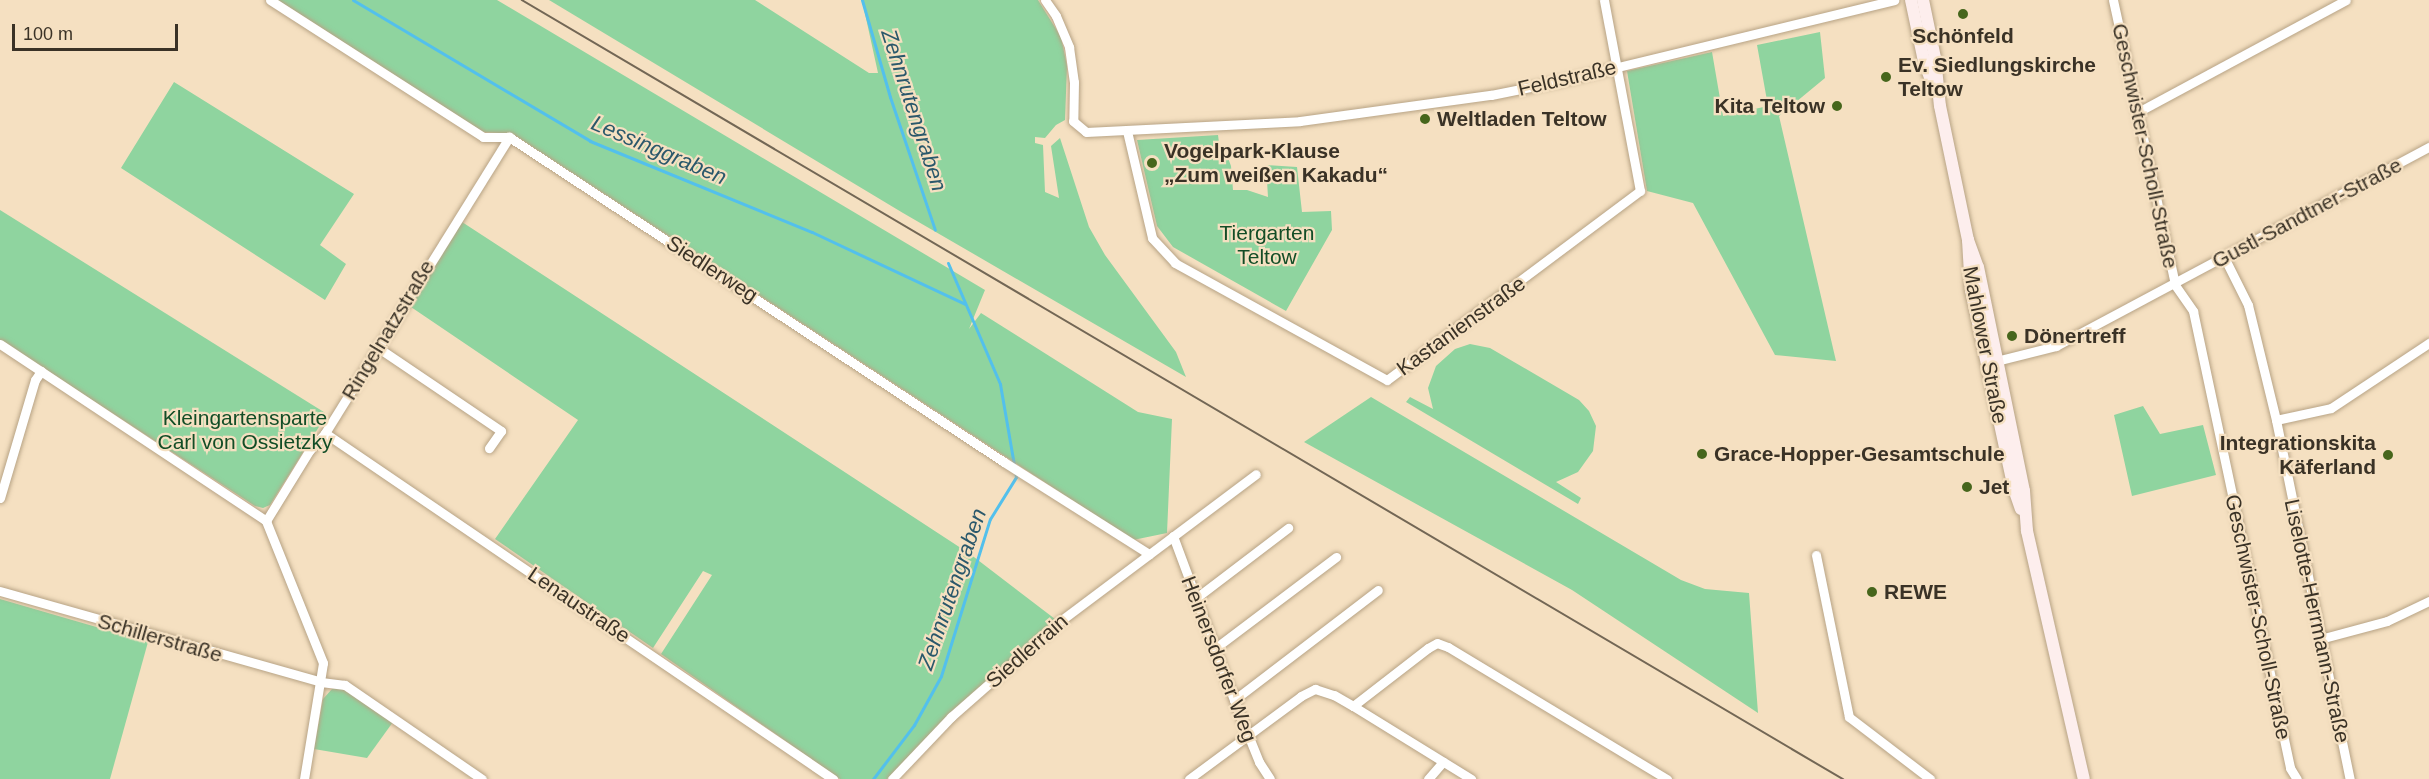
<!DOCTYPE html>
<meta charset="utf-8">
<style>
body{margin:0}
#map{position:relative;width:2429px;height:779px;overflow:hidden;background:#f5e0c1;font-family:Helvetica,sans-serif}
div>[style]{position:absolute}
.green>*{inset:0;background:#8fd49f}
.stream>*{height:3px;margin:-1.5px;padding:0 1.5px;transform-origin:1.5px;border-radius:1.5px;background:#53c0ec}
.roads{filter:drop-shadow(0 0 2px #b7a385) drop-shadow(0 0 2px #b7a385)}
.street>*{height:9px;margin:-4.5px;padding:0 4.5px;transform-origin:4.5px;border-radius:4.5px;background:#fff}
.secondary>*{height:12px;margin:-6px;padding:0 6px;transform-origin:6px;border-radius:6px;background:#fdeeed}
.tram>*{height:1.5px;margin:-0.75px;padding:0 0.75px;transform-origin:0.75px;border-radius:0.75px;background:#736755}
.dots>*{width:16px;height:16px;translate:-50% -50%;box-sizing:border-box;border:3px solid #f5e0c1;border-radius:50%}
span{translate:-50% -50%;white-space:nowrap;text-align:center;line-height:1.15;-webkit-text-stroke:4.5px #f5e0c1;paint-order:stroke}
.poi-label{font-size:21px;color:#3a3226;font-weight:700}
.left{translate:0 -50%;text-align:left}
.right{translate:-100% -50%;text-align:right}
.street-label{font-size:21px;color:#3a3226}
.park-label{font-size:21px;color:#124d26}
.water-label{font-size:22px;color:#2a586b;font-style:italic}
.scale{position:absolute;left:12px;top:24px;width:166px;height:27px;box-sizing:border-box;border:3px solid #3a3226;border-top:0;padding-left:8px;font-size:18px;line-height:21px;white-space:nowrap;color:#3a3226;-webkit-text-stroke:4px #f5e0c1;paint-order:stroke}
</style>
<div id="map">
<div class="green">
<div style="clip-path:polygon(278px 0,497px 0,985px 290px,969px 329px,981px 313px,1138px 412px,1172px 419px,1167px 533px,1133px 540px,513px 134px,483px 132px)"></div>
<div style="clip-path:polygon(549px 0,755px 0,869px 73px,878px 73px,862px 0,1038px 0,1061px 37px,1067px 66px,1065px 120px,1056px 125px,1045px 138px,1035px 137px,1035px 143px,1043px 145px,1045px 192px,1059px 198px,1051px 146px,1060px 138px,1089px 227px,1105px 255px,1176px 352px,1186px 377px,903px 213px)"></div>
<div style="clip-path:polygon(1820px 32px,1825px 78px,1779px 116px,1836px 361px,1775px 355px,1693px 203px,1647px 191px,1627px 71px,1712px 52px,1723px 116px,1768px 106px,1757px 45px)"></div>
<div style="clip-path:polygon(174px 82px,354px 194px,320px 245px,346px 264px,325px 300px,121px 168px)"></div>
<div style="clip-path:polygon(1218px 135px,1221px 158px,1228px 158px,1231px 166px,1233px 190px,1247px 190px,1268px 197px,1266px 165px,1297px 167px,1302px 212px,1331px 211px,1332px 230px,1286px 311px,1173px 247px,1157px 226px,1137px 140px)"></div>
<div style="clip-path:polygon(0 210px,327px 414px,270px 505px,263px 508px,255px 506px,0 340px)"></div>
<div style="clip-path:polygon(462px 222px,970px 554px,1055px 619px,951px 717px,892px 779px,840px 779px,661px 654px,712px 575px,703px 571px,653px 648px,495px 539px,578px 420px,408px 305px)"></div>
<div style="clip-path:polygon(1470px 344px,1490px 348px,1579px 400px,1589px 411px,1596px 426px,1593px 451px,1578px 472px,1556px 482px,1581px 498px,1578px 504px,1406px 402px,1410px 397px,1433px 409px,1428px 388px,1436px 366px,1455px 349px)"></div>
<div style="clip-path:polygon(1371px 397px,1681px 580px,1705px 589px,1749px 593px,1758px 713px,1572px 590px,1304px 442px)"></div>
<div style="clip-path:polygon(2143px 406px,2160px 434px,2203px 425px,2216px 475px,2132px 496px,2114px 415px)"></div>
<div style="clip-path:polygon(0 599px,148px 642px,110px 779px,0 779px)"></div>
<div style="clip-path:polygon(339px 688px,348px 690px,393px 722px,367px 758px,314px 749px,323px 699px,332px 689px)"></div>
</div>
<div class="stream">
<div style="left:353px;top:0;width:276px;rotate:30.7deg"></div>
<div style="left:590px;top:141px;width:240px;rotate:22.3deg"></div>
<div style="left:812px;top:232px;width:169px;rotate:25.2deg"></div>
<div style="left:862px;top:0;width:101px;rotate:73.9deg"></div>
<div style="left:890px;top:97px;width:140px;rotate:71.3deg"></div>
<div style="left:948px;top:263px;width:132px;rotate:66.7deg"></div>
<div style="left:1000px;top:384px;width:82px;rotate:80.2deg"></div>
<div style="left:873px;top:779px;width:68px;rotate:-52.8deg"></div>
<div style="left:914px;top:725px;width:56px;rotate:-61.1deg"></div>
<div style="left:941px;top:676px;width:164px;rotate:-72.7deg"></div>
<div style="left:990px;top:519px;width:49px;rotate:-58.2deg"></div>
<div style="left:1016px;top:477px;width:6px;rotate:-99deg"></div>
</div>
<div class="roads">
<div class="street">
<div style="left:270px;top:0;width:253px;rotate:32.7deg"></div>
<div style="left:483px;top:137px;width:26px"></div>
<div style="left:509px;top:137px;width:592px;rotate:33.29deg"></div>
<div style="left:1004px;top:462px;width:172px;rotate:32.4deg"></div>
<div style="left:1045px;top:0;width:19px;rotate:55deg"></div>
<div style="left:1056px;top:16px;width:34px;rotate:67deg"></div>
<div style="left:1069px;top:47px;width:35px;rotate:82deg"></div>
<div style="left:1074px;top:82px;width:39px;rotate:91deg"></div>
<div style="left:1073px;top:121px;width:17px;rotate:40deg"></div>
<div style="left:1086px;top:132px;width:214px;rotate:-2.9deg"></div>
<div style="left:1300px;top:121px;width:193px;rotate:-7.8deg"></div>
<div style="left:1491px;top:95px;width:70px;rotate:-11.5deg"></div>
<div style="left:1560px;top:81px;width:344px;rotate:-13.6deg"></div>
<div style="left:2113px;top:0;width:292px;rotate:77.7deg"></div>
<div style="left:2175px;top:285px;width:32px;rotate:55deg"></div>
<div style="left:2193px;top:311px;width:467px;rotate:78deg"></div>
<div style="left:2290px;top:768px;width:13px;rotate:58deg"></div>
<div style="left:2138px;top:112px;width:236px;rotate:-28.3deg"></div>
<div style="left:1127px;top:131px;width:110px;rotate:76.8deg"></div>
<div style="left:1152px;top:238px;width:34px;rotate:47deg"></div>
<div style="left:1175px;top:263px;width:242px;rotate:28.9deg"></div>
<div style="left:1387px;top:380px;width:316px;rotate:-36.8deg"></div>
<div style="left:1640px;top:191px;width:194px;rotate:-100.7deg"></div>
<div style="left:2224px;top:257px;width:54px;rotate:63.4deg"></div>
<div style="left:2248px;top:305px;width:118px;rotate:76.3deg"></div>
<div style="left:2276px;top:420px;width:367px;rotate:78.4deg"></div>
<div style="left:0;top:344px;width:320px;rotate:33.6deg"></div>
<div style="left:266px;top:521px;width:153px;rotate:68.1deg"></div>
<div style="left:323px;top:663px;width:118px;rotate:99.3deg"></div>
<div style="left:377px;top:347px;width:150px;rotate:34.1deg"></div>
<div style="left:501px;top:431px;width:21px;rotate:125deg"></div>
<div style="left:1992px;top:362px;width:66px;rotate:-14deg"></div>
<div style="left:2056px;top:346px;width:423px;rotate:-28.1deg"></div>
<div style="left:2276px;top:420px;width:56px;rotate:-12.3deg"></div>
<div style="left:2331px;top:408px;width:118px;rotate:-33.6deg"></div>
<div style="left:325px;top:433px;width:615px;rotate:34.26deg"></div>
<div style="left:0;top:498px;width:123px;rotate:-73.5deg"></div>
<div style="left:35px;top:380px;width:11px;rotate:-56deg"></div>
<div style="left:266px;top:521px;width:82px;rotate:-58.4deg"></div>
<div style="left:309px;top:451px;width:24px;rotate:-48deg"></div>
<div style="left:325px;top:433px;width:349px;rotate:-58.1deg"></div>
<div style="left:1173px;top:536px;width:175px;rotate:69.6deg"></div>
<div style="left:1234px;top:700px;width:67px;rotate:68deg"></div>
<div style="left:1259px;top:762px;width:20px;rotate:57deg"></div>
<div style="left:1816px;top:555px;width:165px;rotate:78.5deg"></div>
<div style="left:1849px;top:717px;width:102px;rotate:37.4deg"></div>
<div style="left:0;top:591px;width:334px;rotate:15.8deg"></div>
<div style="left:321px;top:682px;width:24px;rotate:7deg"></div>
<div style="left:345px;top:685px;width:166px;rotate:34.5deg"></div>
<div style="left:1196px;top:598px;width:116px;rotate:-37.3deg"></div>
<div style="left:2320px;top:639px;width:69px;rotate:-15deg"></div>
<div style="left:2387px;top:621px;width:47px;rotate:-25.5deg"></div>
<div style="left:1214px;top:649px;width:153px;rotate:-37deg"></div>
<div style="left:1234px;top:700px;width:181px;rotate:-37.4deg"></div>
<div style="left:1353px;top:706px;width:95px;rotate:-37.7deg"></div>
<div style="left:1428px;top:648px;width:10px;rotate:-29deg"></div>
<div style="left:1437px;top:643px;width:12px;rotate:20deg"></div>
<div style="left:1448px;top:647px;width:256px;rotate:31.1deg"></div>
<div style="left:892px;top:779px;width:86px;rotate:-46.4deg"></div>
<div style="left:951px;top:717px;width:144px;rotate:-41.3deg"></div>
<div style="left:1059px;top:622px;width:246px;rotate:-36.9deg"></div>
<div style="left:1189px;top:779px;width:139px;rotate:-36.5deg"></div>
<div style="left:1301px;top:696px;width:16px;rotate:-27deg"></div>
<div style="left:1315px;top:689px;width:20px;rotate:18deg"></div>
<div style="left:1334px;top:695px;width:22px;rotate:30deg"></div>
<div style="left:1353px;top:706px;width:139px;rotate:31.7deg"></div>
<div style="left:1428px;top:779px;width:23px;rotate:-49deg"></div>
</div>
<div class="secondary">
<div style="left:1911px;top:0;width:62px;rotate:78deg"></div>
<div style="left:1924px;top:61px;width:29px;rotate:70deg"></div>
<div style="left:1923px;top:0;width:59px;rotate:78.3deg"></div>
<div style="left:1935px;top:58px;width:48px;rotate:84.1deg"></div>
<div style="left:1940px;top:106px;width:137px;rotate:78.2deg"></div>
<div style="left:1968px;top:240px;width:50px;rotate:86.6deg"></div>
<div style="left:1971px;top:290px;width:204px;rotate:77.8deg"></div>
<div style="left:2014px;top:489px;width:21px;rotate:71deg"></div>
<div style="left:1968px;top:240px;width:29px;rotate:70deg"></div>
<div style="left:1978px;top:267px;width:229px;rotate:78.4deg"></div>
<div style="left:2024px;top:491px;width:40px;rotate:85.7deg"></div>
<div style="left:2027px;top:531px;width:254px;rotate:77.1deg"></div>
</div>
</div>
<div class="tram">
<div style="left:522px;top:0;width:1534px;rotate:30.53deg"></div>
</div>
<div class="dots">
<div style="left:1963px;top:14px;background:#46661c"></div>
<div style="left:1886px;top:77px;background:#46661c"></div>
<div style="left:1837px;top:106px;background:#46661c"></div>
<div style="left:1425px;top:119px;background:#46661c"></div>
<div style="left:1152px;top:163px;background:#46661c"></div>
<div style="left:2012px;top:336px;background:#46661c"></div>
<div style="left:1702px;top:454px;background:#46661c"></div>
<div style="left:2388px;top:455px;background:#46661c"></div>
<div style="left:1967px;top:487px;background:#46661c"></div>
<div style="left:1872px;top:592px;background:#46661c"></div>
</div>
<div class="poi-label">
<span style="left:1963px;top:36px">Schönfeld</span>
<span class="left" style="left:1898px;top:77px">Ev. Siedlungskirche<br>Teltow</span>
<span class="right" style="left:1825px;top:106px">Kita Teltow</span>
<span class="left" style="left:1437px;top:119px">Weltladen Teltow</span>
<span class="left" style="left:1164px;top:163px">Vogelpark-Klause<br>„Zum weißen Kakadu“</span>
<span class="left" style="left:2024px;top:336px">Dönertreff</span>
<span class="right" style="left:2376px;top:455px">Integrationskita<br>Käferland</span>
<span class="left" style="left:1714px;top:454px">Grace-Hopper-Gesamtschule</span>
<span class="left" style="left:1979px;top:487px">Jet</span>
<span class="left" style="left:1884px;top:592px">REWE</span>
</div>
<div class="street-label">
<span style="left:1567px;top:78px;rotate:-13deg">Feldstraße</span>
<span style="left:2145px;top:146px;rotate:78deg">Geschwister-Scholl-Straße</span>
<span style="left:2307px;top:213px;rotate:-28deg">Gustl-Sandtner-Straße</span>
<span style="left:712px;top:269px;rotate:33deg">Siedlerweg</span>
<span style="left:1461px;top:326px;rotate:-36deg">Kastanienstraße</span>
<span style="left:388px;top:330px;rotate:-59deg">Ringelnatzstraße</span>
<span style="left:1985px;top:345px;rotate:79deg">Mahlower Straße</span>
<span style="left:579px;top:605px;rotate:34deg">Lenaustraße</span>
<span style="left:2258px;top:617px;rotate:78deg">Geschwister-Scholl-Straße</span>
<span style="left:2317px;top:621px;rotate:78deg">Liselotte-Herrmann-Straße</span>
<span style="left:160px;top:638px;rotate:16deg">Schillerstraße</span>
<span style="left:1027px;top:651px;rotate:-41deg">Siedlerrain</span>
<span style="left:1219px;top:659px;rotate:69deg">Heinersdorfer Weg</span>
</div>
<div class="park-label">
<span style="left:1267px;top:245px">Tiergarten<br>Teltow</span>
<span style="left:245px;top:430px">Kleingartensparte<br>Carl von Ossietzky</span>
</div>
<div class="water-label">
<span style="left:914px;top:110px;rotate:72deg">Zehnrutengraben</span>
<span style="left:659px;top:150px;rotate:23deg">Lessinggraben</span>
<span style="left:952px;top:589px;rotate:-71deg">Zehnrutengraben</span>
</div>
<div class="scale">100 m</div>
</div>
